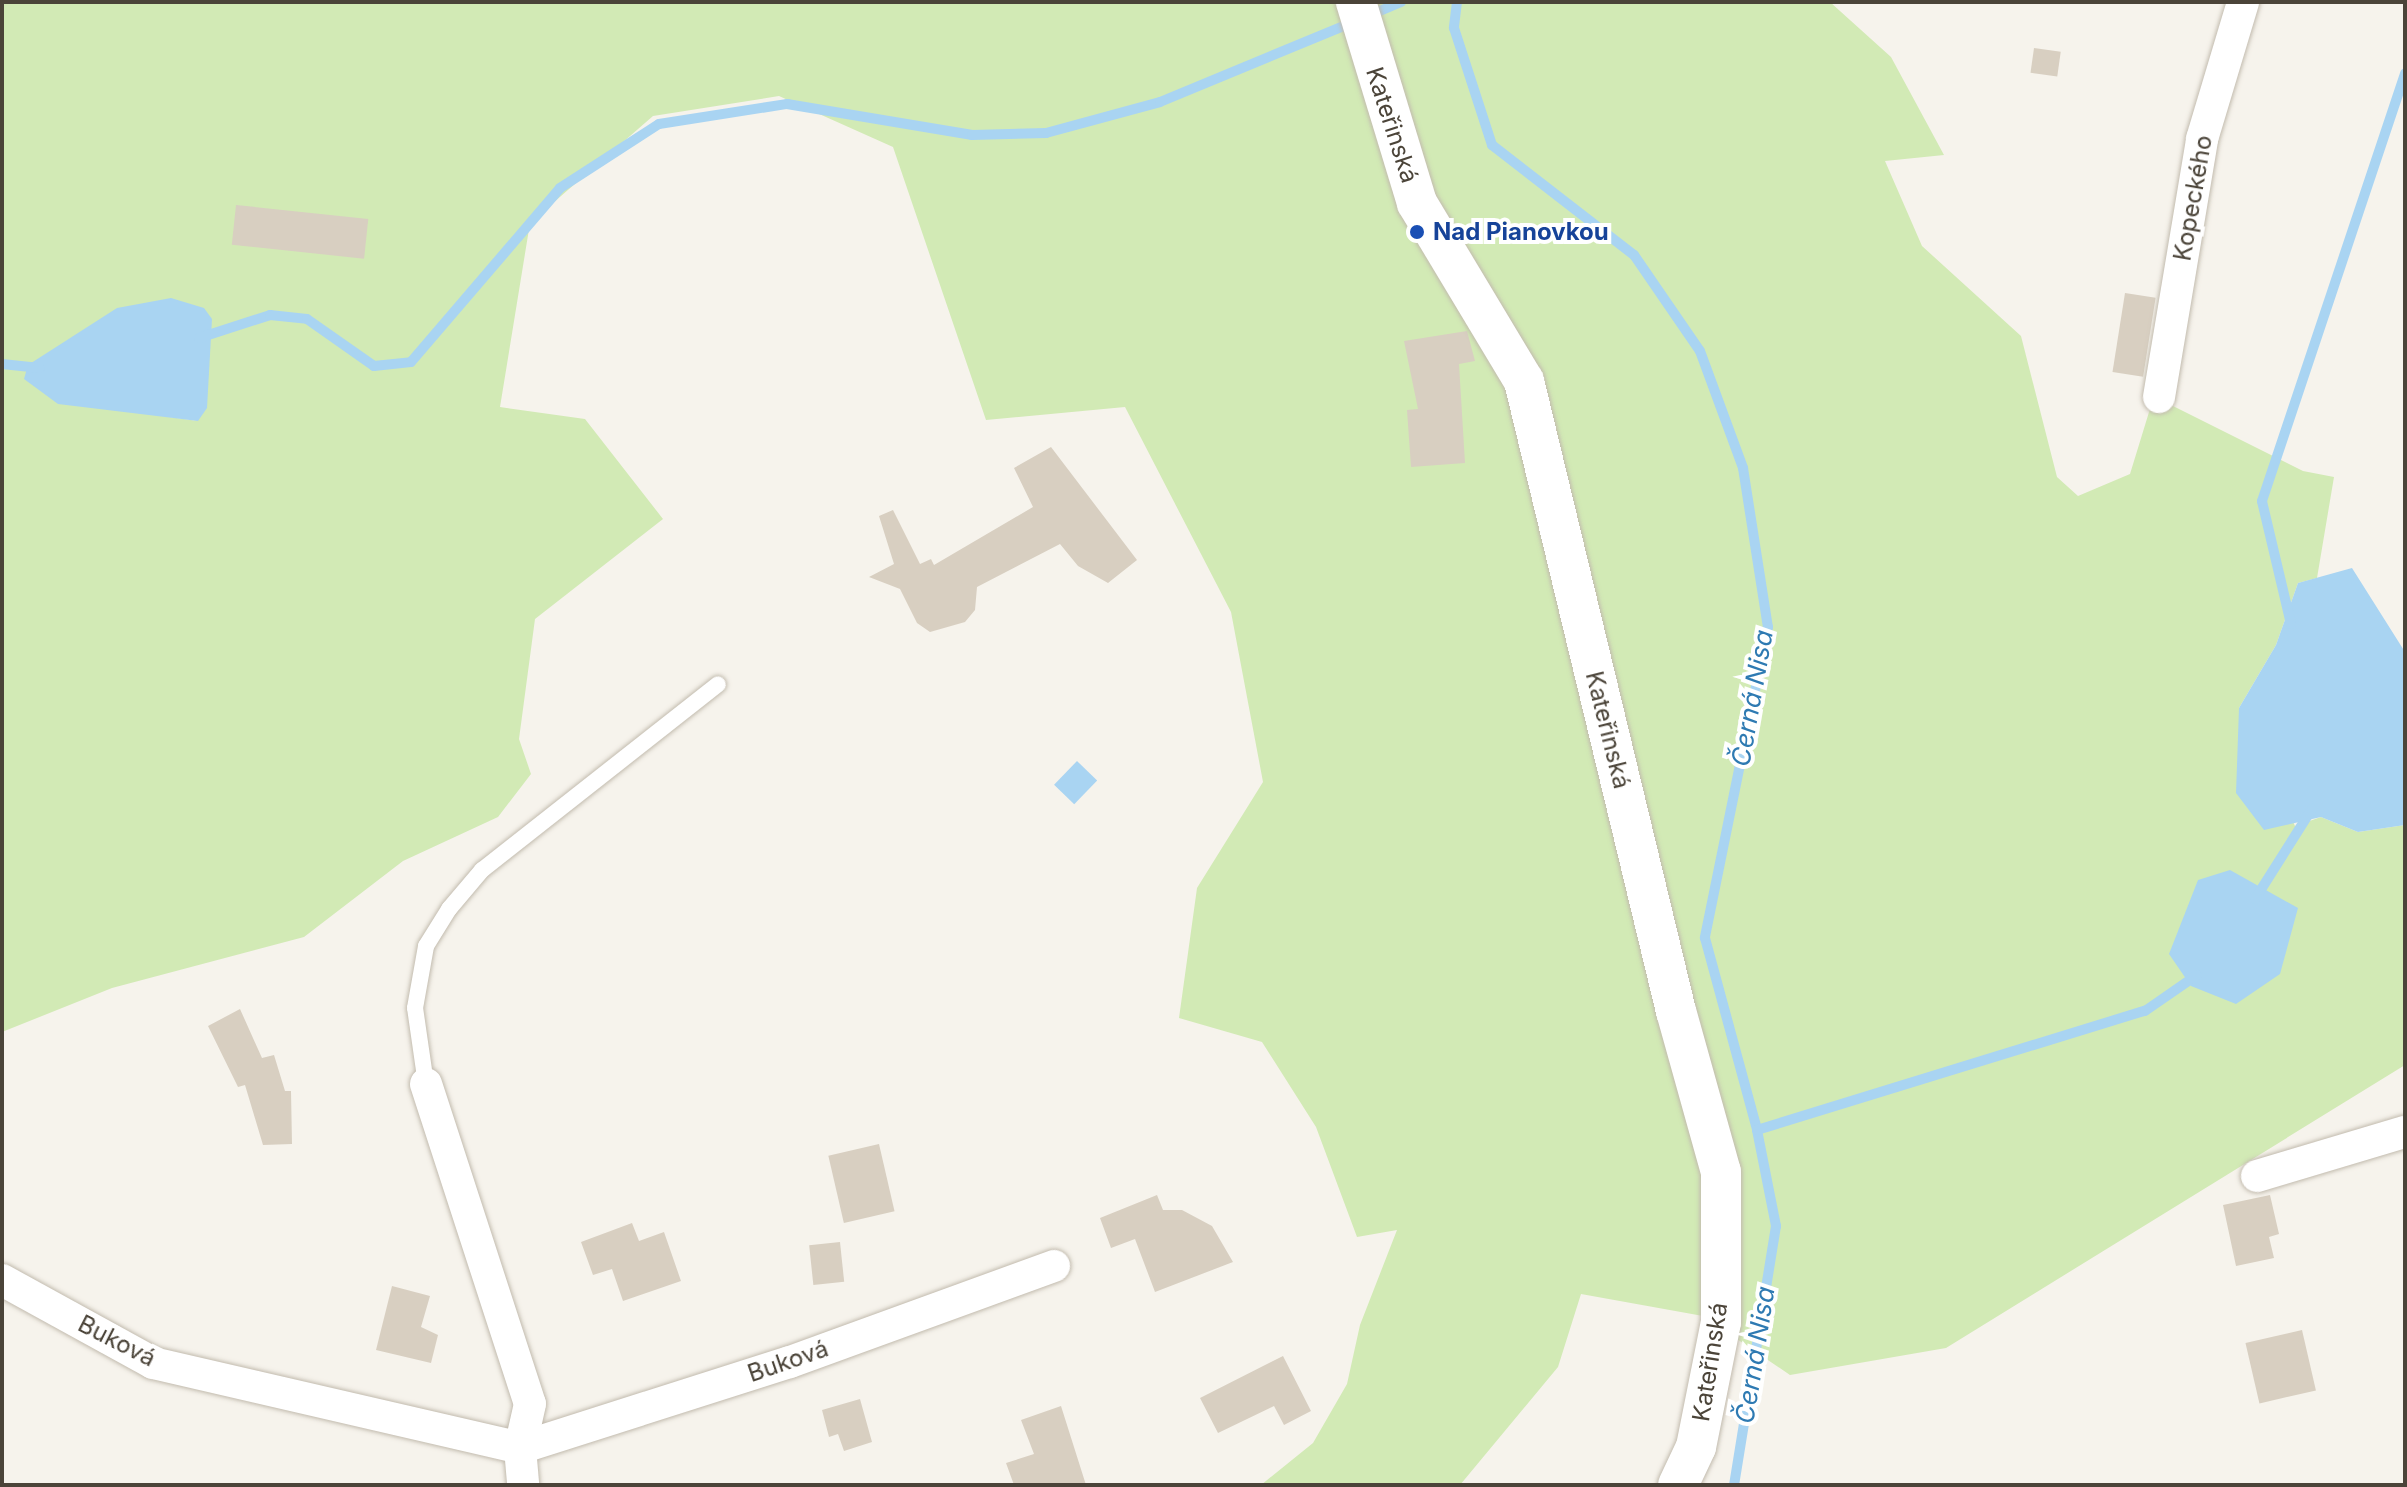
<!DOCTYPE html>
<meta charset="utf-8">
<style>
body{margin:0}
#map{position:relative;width:2407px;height:1487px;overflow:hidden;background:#f6f3ec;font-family:Inter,sans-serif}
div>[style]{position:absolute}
.green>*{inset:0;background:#d2eab5}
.water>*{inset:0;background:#a9d4f2;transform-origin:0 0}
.stream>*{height:10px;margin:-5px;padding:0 5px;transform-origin:5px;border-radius:5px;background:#a9d4f2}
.building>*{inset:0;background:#d8cfc1;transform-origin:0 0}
.roads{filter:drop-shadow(0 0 2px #c2bbae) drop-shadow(0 0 2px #c2bbae)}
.service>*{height:16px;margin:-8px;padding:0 8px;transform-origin:8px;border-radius:8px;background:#fff}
.minor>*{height:32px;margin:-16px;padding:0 16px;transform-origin:16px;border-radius:16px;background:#fff}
.tertiary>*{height:40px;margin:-20px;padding:0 20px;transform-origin:20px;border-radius:20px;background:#fff}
.dots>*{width:22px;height:22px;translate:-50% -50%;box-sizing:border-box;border:4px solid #fff;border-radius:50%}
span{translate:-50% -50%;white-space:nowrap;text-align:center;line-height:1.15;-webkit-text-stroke:8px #fff;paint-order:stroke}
.street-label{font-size:24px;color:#4b4439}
.transit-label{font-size:24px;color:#164399;font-weight:700}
.left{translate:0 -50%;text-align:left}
.water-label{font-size:26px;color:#2e7ab2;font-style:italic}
.frame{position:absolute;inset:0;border:4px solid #4b4439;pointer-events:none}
</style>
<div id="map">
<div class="green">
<div style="clip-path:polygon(evenodd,2px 2px,1830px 2px,1891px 57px,1944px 155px,1885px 161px,1922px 246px,2021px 336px,2057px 477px,2078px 496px,2130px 474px,2157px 386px,2171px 405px,2303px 471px,2334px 477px,2317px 578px,2298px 583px,2276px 645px,2239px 708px,2295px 826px,2321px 817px,2358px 832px,2405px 825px,2405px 1065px,1946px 1348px,1790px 1375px,1703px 1316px,1581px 1294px,1558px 1367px,1460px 1485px,1261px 1485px,1313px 1443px,1347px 1384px,1360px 1325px,1397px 1230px,1357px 1237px,1316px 1127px,1262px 1042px,1179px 1018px,1197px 888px,1263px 782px,1231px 612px,1125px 407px,986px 420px,893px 147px,779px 96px,653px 116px,530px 223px,500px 407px,585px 419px,663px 519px,535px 619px,519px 739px,531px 774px,498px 817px,403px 861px,304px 937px,112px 988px,2px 1032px,2px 2px,24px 379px,198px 421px,128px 411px,24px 379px)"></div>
</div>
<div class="water">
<div style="clip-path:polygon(171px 298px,204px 308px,212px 319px,207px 408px,198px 421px,58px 404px,24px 379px,28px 365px,117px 308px)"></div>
<div style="clip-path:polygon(2352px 568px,2405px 652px,2405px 825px,2358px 832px,2321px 817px,2264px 830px,2236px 793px,2239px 708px,2276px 645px,2298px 583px)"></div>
<div style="left:1077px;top:761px;width:28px;height:33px;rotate:44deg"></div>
<div style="clip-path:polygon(2230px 870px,2298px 908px,2280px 974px,2236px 1004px,2191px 986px,2169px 954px,2198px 880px)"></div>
</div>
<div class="stream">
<div style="left:1457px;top:2px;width:26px;rotate:97deg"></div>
<div style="left:1454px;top:28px;width:123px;rotate:72deg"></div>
<div style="left:1492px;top:145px;width:180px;rotate:37.8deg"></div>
<div style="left:1634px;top:255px;width:116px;rotate:55.5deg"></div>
<div style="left:1700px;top:351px;width:125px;rotate:69.8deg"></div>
<div style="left:1743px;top:468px;width:161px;rotate:81.1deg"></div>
<div style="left:1768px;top:627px;width:317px;rotate:101.5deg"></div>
<div style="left:1705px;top:938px;width:199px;rotate:74.8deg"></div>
<div style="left:1757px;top:1130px;width:98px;rotate:78.8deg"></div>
<div style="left:1776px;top:1226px;width:262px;rotate:99.2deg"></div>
<div style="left:1368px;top:16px;width:36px;rotate:-23deg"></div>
<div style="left:199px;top:338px;width:75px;rotate:-17.9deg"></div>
<div style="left:270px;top:315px;width:37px;rotate:6deg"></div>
<div style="left:307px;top:319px;width:82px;rotate:35deg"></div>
<div style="left:374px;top:366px;width:37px;rotate:-6deg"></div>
<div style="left:411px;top:362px;width:229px;rotate:-49.4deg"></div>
<div style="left:560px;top:188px;width:118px;rotate:-32.9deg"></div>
<div style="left:659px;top:124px;width:130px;rotate:-8.9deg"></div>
<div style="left:787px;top:104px;width:188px;rotate:9.5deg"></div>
<div style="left:972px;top:135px;width:74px;rotate:-1.5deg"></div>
<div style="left:1046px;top:133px;width:118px;rotate:-15.2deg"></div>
<div style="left:1160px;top:102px;width:209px;rotate:-22.5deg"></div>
<div style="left:2px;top:364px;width:38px;rotate:6deg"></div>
<div style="left:2291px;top:624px;width:126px;rotate:-103.3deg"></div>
<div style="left:2262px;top:501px;width:451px;rotate:-71.5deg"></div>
<div style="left:2255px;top:899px;width:107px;rotate:-57.7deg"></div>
<div style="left:1757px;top:1130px;width:406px;rotate:-17.1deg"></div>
<div style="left:2145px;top:1011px;width:63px;rotate:-34.7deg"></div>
</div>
<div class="building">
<div style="left:2034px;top:48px;width:27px;height:25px;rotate:8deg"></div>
<div style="left:236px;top:205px;width:133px;height:40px;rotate:6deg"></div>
<div style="left:2125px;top:293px;width:31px;height:80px;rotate:9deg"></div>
<div style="clip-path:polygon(1467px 331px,1475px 361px,1459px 364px,1465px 463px,1411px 467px,1407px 410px,1418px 409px,1404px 341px)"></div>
<div style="clip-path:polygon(1051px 447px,1137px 560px,1108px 583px,1078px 566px,1060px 544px,977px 587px,975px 610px,965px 622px,930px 632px,917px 623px,900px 589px,869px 577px,894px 564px,879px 516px,893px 510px,920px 564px,931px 559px,934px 565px,1033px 507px,1014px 468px)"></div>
<div style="clip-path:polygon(240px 1009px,262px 1058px,274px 1055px,285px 1091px,291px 1091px,292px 1144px,263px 1145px,245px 1085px,238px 1087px,208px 1026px)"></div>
<div style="left:879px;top:1144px;width:69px;height:52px;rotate:77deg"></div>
<div style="clip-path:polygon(1157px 1195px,1163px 1210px,1182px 1210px,1212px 1226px,1233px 1262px,1155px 1292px,1135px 1239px,1111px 1248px,1100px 1218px)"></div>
<div style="clip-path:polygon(2270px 1195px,2279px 1234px,2269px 1237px,2274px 1258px,2236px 1266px,2223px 1205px)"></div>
<div style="clip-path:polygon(632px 1223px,639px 1241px,664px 1232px,681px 1281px,623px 1301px,612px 1269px,593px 1275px,581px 1242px)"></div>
<div style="left:840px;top:1242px;width:40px;height:31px;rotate:84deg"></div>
<div style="clip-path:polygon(392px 1286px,430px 1296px,421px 1327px,438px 1335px,431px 1363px,376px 1350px)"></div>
<div style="left:2302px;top:1330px;width:62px;height:58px;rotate:77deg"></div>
<div style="clip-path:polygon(1283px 1356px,1311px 1411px,1284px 1425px,1274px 1406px,1218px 1433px,1200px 1398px)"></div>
<div style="clip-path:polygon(860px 1399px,872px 1442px,844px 1451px,838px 1434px,829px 1437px,822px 1410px)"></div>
<div style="clip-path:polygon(1061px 1406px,1086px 1485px,1014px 1485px,1006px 1463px,1034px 1454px,1021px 1420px)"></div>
</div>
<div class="roads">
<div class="service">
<div style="left:426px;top:1084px;width:77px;rotate:-98.2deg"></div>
<div style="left:415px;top:1008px;width:63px;rotate:-79.9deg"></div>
<div style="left:426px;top:946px;width:44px;rotate:-58.1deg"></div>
<div style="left:449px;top:909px;width:51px;rotate:-49.8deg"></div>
<div style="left:482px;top:870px;width:300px;rotate:-38.2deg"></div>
</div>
<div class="minor">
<div style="left:2159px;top:397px;width:262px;rotate:-80.5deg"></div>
<div style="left:2202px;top:139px;width:143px;rotate:-73.3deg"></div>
<div style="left:426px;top:1084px;width:336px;rotate:72deg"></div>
<div style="left:530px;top:1404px;width:45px;rotate:102.8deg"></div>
<div style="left:520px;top:1448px;width:37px;rotate:85deg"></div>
<div style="left:2257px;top:1176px;width:154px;rotate:-16.6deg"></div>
<div style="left:2px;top:1280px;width:172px;rotate:28.8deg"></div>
<div style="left:153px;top:1363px;width:377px;rotate:13deg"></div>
<div style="left:520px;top:1448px;width:283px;rotate:-17.7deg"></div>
<div style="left:790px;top:1362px;width:281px;rotate:-20deg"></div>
</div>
<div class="tertiary">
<div style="left:1356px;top:2px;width:210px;rotate:73.1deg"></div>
<div style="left:1417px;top:203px;width:208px;rotate:59deg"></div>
<div style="left:1524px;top:381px;width:648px;rotate:76.44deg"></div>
<div style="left:1676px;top:1011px;width:167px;rotate:74.4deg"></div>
<div style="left:1721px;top:1172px;width:150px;rotate:90deg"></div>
<div style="left:1721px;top:1322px;width:127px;rotate:101.3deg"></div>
<div style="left:1696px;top:1447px;width:42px;rotate:115.3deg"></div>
</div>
</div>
<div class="dots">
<div style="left:1417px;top:232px;background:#1a4fb4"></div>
</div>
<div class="street-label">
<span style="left:1392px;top:125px;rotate:72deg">Kateřinská</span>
<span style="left:2193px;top:198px;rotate:-80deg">Kopeckého</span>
<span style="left:1608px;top:730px;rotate:76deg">Kateřinská</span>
<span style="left:117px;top:1341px;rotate:27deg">Buková</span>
<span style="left:788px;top:1361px;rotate:-19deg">Buková</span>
<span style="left:1710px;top:1362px;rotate:-81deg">Kateřinská</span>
</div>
<div class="transit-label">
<span class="left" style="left:1433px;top:232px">Nad Pianovkou</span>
</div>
<div class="water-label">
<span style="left:1752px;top:698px;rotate:-80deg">Černá Nisa</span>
<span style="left:1755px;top:1355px;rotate:-81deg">Černá Nisa</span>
</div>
<div class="frame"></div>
</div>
